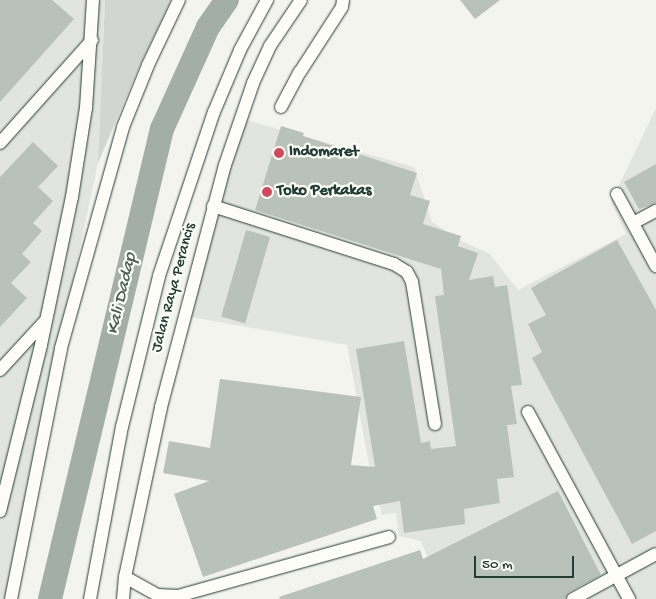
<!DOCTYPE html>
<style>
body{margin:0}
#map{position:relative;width:656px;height:599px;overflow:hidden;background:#f4f4ef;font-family:"Gochi Hand",sans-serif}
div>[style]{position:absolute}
.built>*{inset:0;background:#e2e5df}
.green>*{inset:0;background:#d1d6d1}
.river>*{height:24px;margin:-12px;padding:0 12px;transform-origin:12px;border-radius:12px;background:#a3aea7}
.building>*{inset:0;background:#b9c1bb;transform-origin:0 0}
.roads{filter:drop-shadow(0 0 1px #1f3d34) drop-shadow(0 0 1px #1f3d34)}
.minor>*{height:12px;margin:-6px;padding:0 6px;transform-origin:6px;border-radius:6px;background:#fdfcf7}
.dots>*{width:14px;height:14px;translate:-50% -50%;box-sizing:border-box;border:2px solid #fdfcf7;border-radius:50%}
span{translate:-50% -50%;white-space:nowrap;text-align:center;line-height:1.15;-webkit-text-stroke:4.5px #fdfcf7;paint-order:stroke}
.poi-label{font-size:16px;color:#1f3d34;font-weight:700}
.left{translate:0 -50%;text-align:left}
.street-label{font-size:16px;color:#1f3d34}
.water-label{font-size:18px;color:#475f56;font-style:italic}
.scale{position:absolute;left:474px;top:556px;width:100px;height:22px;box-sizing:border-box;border:2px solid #1f3d34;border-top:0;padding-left:6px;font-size:15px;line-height:18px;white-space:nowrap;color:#1f3d34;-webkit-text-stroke:4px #fdfcf7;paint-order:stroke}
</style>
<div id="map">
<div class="built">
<div style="clip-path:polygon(0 0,105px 0,98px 163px,5px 599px,0 599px)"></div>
<div style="clip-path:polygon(656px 108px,656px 599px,444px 599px,421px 541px,399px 536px,396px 513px,382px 515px,369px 465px,347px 345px,180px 315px,235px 117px,414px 167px,432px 222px,461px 241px,490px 254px,518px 290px,626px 234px,611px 202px)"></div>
</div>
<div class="green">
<div style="clip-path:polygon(105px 0,171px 0,140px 65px,98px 163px)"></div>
</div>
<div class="river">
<div style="left:50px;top:599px;width:483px;rotate:-76.6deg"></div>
<div style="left:162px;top:129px;width:112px;rotate:-65.7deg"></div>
<div style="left:208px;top:27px;width:33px;rotate:-55deg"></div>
</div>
<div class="building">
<div style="clip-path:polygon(0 0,52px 0,74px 19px,0 102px)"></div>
<div style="clip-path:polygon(460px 0,500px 0,475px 19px)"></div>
<div style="clip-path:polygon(281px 126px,304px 133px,303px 136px,417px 173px,410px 195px,430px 201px,423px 224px,461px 236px,458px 246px,478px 253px,469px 280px,493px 276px,495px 287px,507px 285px,522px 385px,511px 386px,517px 424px,507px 425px,514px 477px,497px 479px,500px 503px,464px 509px,465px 524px,404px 533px,400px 501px,373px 506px,377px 519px,203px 577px,174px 494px,209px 481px,163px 473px,169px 441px,210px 448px,220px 379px,361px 397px,351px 465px,375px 467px,356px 349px,404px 341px,421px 443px,430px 441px,431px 449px,456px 446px,435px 296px,444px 295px,441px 269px,255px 210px)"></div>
<div style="clip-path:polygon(33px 142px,58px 166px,38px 187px,53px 201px,33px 223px,42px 231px,22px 254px,31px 262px,11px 283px,27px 298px,0 327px,0 177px)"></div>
<div style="clip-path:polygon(656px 164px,656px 203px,639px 209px,624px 182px)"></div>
<div style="left:246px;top:230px;width:25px;height:90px;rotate:16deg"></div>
<div style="clip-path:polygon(617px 240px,656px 310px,656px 531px,632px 544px,532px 358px,542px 352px,528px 324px,546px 315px,531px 288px)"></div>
<div style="clip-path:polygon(558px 491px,601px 575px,569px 592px,565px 599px,280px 599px,279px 597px,420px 550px,423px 559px)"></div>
</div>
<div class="roads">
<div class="minor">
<div style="left:281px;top:107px;width:40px;rotate:-62deg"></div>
<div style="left:300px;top:72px;width:77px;rotate:-57.1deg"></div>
<div style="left:342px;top:7px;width:7px;rotate:-82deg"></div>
<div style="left:0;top:143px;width:138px;rotate:-48.2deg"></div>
<div style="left:617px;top:194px;width:82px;rotate:61.6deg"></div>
<div style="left:213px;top:206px;width:190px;rotate:17.8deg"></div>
<div style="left:394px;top:264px;width:15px;rotate:32deg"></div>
<div style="left:407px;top:272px;width:11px;rotate:63deg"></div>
<div style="left:412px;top:282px;width:144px;rotate:80.8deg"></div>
<div style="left:633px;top:223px;width:26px;rotate:-28deg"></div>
<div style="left:0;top:370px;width:68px;rotate:-47.4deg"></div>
<div style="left:528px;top:412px;width:213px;rotate:61.6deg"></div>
<div style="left:0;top:511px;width:171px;rotate:-76.1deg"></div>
<div style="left:41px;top:345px;width:151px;rotate:-78.2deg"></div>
<div style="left:72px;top:197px;width:90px;rotate:-81.1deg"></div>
<div style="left:86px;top:108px;width:108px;rotate:-86.3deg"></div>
<div style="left:125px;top:577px;width:37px;rotate:29deg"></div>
<div style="left:157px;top:595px;width:21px;rotate:3deg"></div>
<div style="left:178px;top:596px;width:219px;rotate:-15.6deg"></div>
<div style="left:11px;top:599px;width:256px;rotate:-78.7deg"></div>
<div style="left:61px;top:348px;width:230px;rotate:-74.3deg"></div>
<div style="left:123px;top:127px;width:67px;rotate:-68deg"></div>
<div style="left:148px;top:65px;width:72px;rotate:-64.5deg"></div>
<div style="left:90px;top:599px;width:175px;rotate:-79.5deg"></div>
<div style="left:122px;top:427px;width:155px;rotate:-76.2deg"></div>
<div style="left:159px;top:276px;width:173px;rotate:-71.5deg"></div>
<div style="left:214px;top:112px;width:67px;rotate:-67.2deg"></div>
<div style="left:240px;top:50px;width:57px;rotate:-61.6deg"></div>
<div style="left:123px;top:599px;width:22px;rotate:-85deg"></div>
<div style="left:125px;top:577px;width:174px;rotate:-78deg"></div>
<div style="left:161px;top:407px;width:250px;rotate:-75.2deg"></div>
<div style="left:225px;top:165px;width:87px;rotate:-71.1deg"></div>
<div style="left:253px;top:83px;width:41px;rotate:-65.3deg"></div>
<div style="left:270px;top:46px;width:55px;rotate:-56deg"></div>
<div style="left:573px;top:599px;width:94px;rotate:-28.5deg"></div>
</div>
</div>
<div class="dots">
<div style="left:279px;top:153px;background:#d1495b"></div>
<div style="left:267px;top:192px;background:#d1495b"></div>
</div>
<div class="poi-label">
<span class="left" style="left:289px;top:153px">Indomaret</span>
<span class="left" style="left:277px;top:192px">Toko Perkakas</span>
</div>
<div class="street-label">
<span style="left:175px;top:288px;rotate:-75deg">Jalan Raya Perancis</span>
</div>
<div class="water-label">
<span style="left:123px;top:294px;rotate:-77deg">Kali Dadap</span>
</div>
<div class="scale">50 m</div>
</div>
